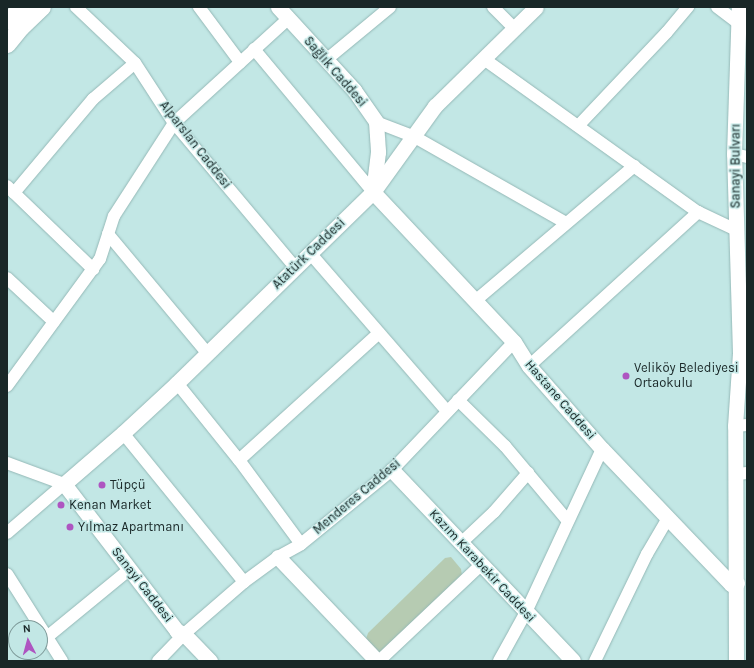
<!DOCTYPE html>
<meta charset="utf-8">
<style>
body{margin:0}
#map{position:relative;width:754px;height:668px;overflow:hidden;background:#c2e7e5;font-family:Karla,sans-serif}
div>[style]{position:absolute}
.green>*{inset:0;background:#b6cbb2}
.roads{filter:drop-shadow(0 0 1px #94b8b6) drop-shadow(0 0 1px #94b8b6)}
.minor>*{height:12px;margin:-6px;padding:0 6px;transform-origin:6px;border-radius:6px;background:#fff}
.tertiary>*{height:15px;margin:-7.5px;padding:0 7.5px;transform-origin:7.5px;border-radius:7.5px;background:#fff}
.secondary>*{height:17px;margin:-8.5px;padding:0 8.5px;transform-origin:8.5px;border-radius:8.5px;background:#fff}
.dots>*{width:11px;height:11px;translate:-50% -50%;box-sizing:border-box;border:2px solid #c2e7e5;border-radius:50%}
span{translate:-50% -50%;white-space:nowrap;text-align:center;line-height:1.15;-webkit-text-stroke:3px #c2e7e5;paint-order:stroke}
.street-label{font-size:13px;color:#192727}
.poi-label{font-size:13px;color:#192727}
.left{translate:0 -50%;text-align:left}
.frame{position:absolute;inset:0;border:8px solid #192727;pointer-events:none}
.north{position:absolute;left:8px;top:620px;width:40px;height:40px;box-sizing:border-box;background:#c2e7e5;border:1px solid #7e9a99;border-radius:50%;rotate:354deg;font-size:11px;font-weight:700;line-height:16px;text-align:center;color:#192727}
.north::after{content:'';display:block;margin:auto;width:14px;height:18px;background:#ae55c1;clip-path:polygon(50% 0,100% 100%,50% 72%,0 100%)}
</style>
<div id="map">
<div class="green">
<div style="clip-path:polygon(451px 557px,461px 569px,462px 575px,379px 654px,366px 639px,368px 633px,445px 558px)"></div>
</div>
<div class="roads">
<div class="minor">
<div style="left:76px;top:7px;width:81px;rotate:43.5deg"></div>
<div style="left:135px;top:63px;width:72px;rotate:57deg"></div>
<div style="left:174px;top:123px;width:188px;rotate:50deg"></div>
<div style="left:199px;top:7px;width:69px;rotate:53.3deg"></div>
<div style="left:493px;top:7px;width:31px;rotate:45deg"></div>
<div style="left:717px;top:7px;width:26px;rotate:37deg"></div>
<div style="left:254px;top:49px;width:186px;rotate:50.2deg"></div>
<div style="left:484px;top:59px;width:263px;rotate:35.6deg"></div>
<div style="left:698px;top:212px;width:42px;rotate:25.3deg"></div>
<div style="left:326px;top:60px;width:83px;rotate:-39.6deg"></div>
<div style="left:376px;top:122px;width:40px;rotate:21deg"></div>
<div style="left:413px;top:136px;width:176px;rotate:29.6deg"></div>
<div style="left:578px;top:126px;width:129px;rotate:-46.6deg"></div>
<div style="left:667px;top:32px;width:33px;rotate:-50deg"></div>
<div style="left:734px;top:154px;width:13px;rotate:13deg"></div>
<div style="left:7px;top:186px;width:120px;rotate:44deg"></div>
<div style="left:14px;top:193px;width:123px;rotate:-50deg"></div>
<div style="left:93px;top:99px;width:55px;rotate:-40.6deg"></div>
<div style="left:108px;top:234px;width:155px;rotate:50.2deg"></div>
<div style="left:310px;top:253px;width:209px;rotate:49.1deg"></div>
<div style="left:7px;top:278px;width:64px;rotate:43.1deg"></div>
<div style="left:475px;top:301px;width:209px;rotate:-40.3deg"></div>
<div style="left:529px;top:366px;width:229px;rotate:-42.3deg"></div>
<div style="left:177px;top:383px;width:99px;rotate:51.2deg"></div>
<div style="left:239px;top:460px;width:104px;rotate:53.6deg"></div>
<div style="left:7px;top:386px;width:157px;rotate:-53.8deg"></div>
<div style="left:100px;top:259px;width:45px;rotate:-72deg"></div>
<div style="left:114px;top:216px;width:111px;rotate:-57.2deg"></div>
<div style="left:174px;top:123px;width:154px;rotate:-42.4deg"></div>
<div style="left:458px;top:400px;width:66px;rotate:44.4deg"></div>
<div style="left:505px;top:446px;width:97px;rotate:50deg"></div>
<div style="left:735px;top:426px;width:12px;rotate:-5deg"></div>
<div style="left:123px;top:433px;width:192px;rotate:50.9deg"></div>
<div style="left:239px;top:460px;width:189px;rotate:-42.2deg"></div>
<div style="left:7px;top:463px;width:61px;rotate:20.2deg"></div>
<div style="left:64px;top:484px;width:75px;rotate:139.3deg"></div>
<div style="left:737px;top:474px;width:10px;rotate:-6deg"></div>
<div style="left:461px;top:543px;width:45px;rotate:-43.2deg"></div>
<div style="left:494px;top:512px;width:52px;rotate:-48.9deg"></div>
<div style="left:7px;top:574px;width:103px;rotate:57.7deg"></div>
<div style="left:47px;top:637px;width:107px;rotate:-39.3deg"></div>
<div style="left:158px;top:661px;width:37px;rotate:-46deg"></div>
<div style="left:184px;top:634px;width:79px;rotate:-40.9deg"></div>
<div style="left:244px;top:582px;width:42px;rotate:-36.3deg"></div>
<div style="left:278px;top:557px;width:26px;rotate:-29deg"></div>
<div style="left:301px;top:544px;width:117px;rotate:-39.1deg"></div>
<div style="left:392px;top:470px;width:177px;rotate:-46.4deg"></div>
<div style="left:379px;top:661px;width:140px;rotate:-43.3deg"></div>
<div style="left:499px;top:661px;width:56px;rotate:-61.1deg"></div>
<div style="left:526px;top:612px;width:180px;rotate:-65deg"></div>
<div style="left:595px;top:661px;width:119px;rotate:-64.1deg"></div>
<div style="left:647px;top:554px;width:42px;rotate:-59.7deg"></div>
</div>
<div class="tertiary">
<div style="left:278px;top:7px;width:113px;rotate:47.5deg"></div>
<div style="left:354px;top:90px;width:39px;rotate:55deg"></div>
<div style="left:376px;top:122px;width:30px;rotate:86deg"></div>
<div style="left:378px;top:152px;width:40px;rotate:97.1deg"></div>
<div style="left:373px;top:192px;width:206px;rotate:46.8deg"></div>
<div style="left:514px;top:342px;width:28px;rotate:58deg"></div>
<div style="left:529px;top:366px;width:111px;rotate:48.7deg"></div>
<div style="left:602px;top:449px;width:187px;rotate:46.3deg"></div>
<div style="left:731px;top:584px;width:6px;rotate:-9deg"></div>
<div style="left:392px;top:470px;width:263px;rotate:46.5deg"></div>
<div style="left:278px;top:557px;width:144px;rotate:46.4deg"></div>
<div style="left:210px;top:661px;width:37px;rotate:-134deg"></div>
<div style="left:184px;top:634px;width:8px;rotate:-157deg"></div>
<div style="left:177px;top:631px;width:185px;rotate:-127.5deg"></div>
<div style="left:64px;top:484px;width:78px;rotate:-40.8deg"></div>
<div style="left:123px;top:433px;width:74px;rotate:-42.8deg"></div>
<div style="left:177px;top:383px;width:274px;rotate:-44.3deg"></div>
<div style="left:373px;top:192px;width:106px;rotate:-54.2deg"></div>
<div style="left:435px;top:106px;width:141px;rotate:-44.4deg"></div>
<div style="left:736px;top:661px;width:235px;rotate:-90.2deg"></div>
<div style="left:735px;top:426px;width:73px;rotate:-86.1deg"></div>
<div style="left:740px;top:353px;width:199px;rotate:-91.7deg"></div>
<div style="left:734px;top:154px;width:147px;rotate:-88.1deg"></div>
</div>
<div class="secondary">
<div style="left:7px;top:21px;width:20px;rotate:-45deg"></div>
<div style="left:7px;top:44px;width:22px;rotate:-51deg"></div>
<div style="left:21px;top:27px;width:29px;rotate:-44deg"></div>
</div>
</div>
<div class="dots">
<div style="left:626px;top:376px;background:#ae55c1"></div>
<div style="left:102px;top:485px;background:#ae55c1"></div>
<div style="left:61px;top:505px;background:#ae55c1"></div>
<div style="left:70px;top:527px;background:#ae55c1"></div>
</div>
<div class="street-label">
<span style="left:335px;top:72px;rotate:49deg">Sağlık Caddesi</span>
<span style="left:195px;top:145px;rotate:52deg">Alparslan Caddesi</span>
<span style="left:736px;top:166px;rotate:-90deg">Sanayi Bulvarı</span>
<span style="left:309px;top:254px;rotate:-44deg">Atatürk Caddesi</span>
<span style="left:560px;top:400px;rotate:49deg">Hastane Caddesi</span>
<span style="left:357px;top:497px;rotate:-40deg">Menderes Caddesi</span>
<span style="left:482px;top:566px;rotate:47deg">Kazım Karabekir Caddesi</span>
<span style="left:142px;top:585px;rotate:52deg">Sanayi Caddesi</span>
</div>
<div class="poi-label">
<span class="left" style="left:634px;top:376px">Veliköy Belediyesi<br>Ortaokulu</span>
<span class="left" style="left:110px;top:485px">Tüpçü</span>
<span class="left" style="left:69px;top:505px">Kenan Market</span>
<span class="left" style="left:78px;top:527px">Yılmaz Apartmanı</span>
</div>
<div class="frame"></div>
<div class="north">N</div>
</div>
